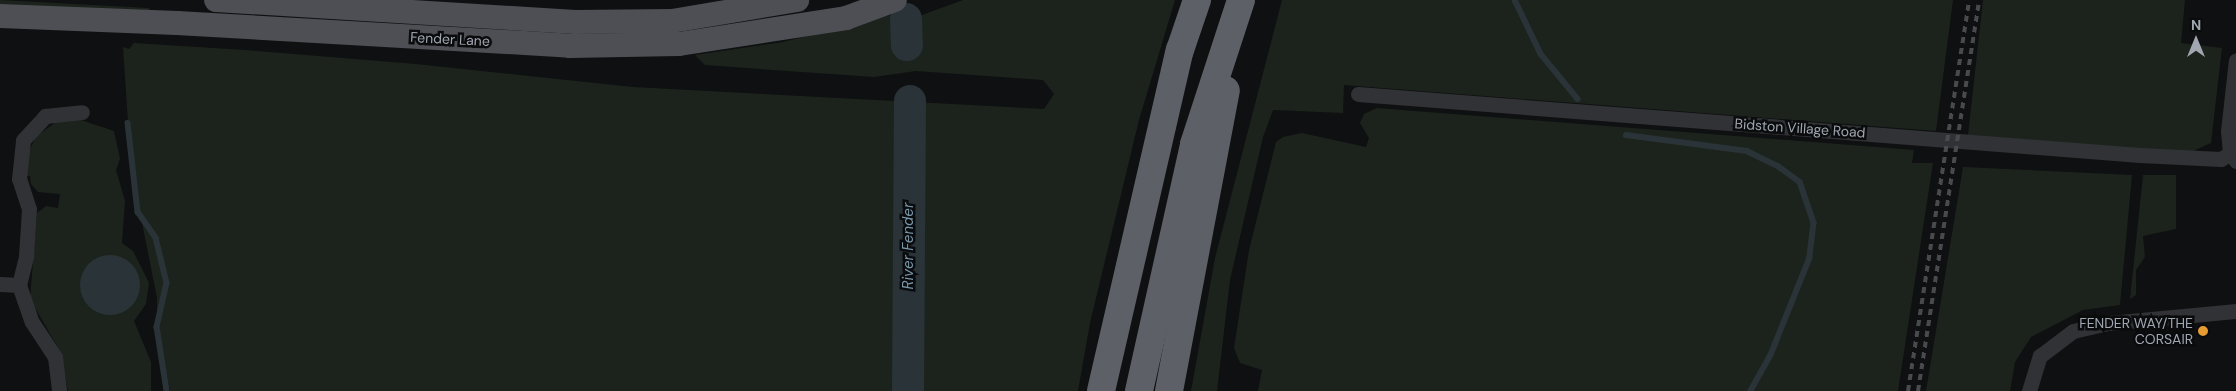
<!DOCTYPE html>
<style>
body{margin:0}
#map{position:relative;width:2236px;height:391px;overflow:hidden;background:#0f1011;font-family:"DM Sans",sans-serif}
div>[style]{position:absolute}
.green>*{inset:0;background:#1c231c}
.water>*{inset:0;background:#2a3338}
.round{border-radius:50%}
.stream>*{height:5.5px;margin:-2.75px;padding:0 2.75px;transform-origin:2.75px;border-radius:2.75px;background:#2a3338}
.river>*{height:32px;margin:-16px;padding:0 16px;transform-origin:16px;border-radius:16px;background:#2a3338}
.street>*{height:15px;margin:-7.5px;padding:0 7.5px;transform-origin:7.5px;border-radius:7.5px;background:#313235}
.primary>*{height:24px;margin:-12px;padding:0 12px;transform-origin:12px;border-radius:12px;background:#4d4f54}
.highway>*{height:28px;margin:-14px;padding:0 14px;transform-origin:14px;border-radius:14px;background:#5d6066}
.rail>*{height:4px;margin-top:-2px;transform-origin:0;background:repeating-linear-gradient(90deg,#484a4e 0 6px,transparent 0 11px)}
.dots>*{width:14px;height:14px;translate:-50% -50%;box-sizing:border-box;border:2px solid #0a0b0c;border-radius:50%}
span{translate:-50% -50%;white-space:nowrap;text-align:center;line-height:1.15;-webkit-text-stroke:5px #0a0b0c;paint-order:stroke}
.street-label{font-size:14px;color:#a1a7b1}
.poi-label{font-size:14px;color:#a1a7b1}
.right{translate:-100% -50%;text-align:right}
.water-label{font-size:15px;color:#7997ab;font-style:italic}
.north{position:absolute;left:2171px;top:15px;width:50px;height:50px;-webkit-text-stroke:4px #0a0b0c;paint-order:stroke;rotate:0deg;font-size:14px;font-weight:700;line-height:20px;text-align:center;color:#a1a7b1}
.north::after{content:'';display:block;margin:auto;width:18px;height:22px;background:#a1a7b1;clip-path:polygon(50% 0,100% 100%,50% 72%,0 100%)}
</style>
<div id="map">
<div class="green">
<div style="clip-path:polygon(0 0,149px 8px,150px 12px,0 8px)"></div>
<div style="clip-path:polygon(963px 0,1175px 0,1139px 120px,1090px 323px,1078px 391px,914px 391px,914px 105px,904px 103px,903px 391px,170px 391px,157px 327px,157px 298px,131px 167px,123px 47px,129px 49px,134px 43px,245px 50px,416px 64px,633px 87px,1044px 109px,1054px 94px,1043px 80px,916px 71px,874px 77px,746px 68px,705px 65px,695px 55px,783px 42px,890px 15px,892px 26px)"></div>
<div style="clip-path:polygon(1282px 0,1953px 0,1936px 131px,1344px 85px,1343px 113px,1273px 110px,1263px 137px,1230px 280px,1217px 391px,1191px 391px,1215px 258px)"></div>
<div style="clip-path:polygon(1983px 0,2185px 0,2181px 43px,2222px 48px,2211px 143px,2189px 153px,1968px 135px)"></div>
<div style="clip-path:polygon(1377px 108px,1914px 150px,1912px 163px,1933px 163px,1898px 391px,1258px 391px,1262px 370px,1240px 363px,1234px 348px,1249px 250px,1276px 142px,1283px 137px,1302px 133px,1366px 147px,1369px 138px,1360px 123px,1364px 114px)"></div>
<div style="clip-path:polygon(78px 119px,114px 131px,120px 159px,116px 170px,125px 201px,122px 243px,133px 251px,149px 283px,146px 304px,134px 321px,151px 362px,151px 391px,68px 391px,61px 353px,30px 299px,37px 213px,46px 206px,58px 208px,60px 194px,38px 192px,31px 184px,30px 176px,25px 176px,24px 163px,36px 136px,55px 123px)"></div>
<div style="clip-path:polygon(1963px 167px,2132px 175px,2120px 305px,2083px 310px,2031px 337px,2015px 362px,2010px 391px,1926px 391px)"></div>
<div style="clip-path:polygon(2143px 175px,2176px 175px,2176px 229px,2143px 236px,2145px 257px,2136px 270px,2136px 295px,2130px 299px)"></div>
</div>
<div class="water">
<div class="round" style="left:80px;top:255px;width:60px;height:60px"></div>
</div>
<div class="stream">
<div style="left:1515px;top:0;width:60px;rotate:64.3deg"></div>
<div style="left:1541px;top:54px;width:58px;rotate:50.6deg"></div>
<div style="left:128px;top:123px;width:90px;rotate:83.6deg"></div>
<div style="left:138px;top:212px;width:32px;rotate:55deg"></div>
<div style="left:156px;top:238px;width:46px;rotate:76.3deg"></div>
<div style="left:167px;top:283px;width:45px;rotate:102.8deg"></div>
<div style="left:157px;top:327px;width:65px;rotate:81.1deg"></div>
<div style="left:1626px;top:135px;width:122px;rotate:7.5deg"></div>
<div style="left:1747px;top:151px;width:34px;rotate:26deg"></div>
<div style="left:1778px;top:166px;width:27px;rotate:36deg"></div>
<div style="left:1800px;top:182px;width:43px;rotate:71.1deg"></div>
<div style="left:1814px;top:223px;width:35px;rotate:97deg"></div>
<div style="left:1810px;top:258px;width:105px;rotate:111.9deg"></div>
<div style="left:1771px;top:355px;width:41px;rotate:119.1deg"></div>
</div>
<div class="river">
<div style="left:906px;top:19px;width:26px;rotate:88deg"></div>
<div style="left:908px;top:391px;width:290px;rotate:-89.6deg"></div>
</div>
<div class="street">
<div style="left:1358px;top:94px;width:784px;rotate:4.46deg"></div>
<div style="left:2140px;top:155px;width:81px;rotate:2.8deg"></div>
<div style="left:2221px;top:159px;width:11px;rotate:-34deg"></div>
<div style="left:2230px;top:153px;width:10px;rotate:53deg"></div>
<div style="left:2230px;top:153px;width:22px;rotate:-95deg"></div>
<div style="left:2228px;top:131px;width:71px;rotate:-83.6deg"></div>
<div style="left:0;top:284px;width:19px;rotate:3deg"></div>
<div style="left:19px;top:285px;width:39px;rotate:71deg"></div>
<div style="left:32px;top:322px;width:42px;rotate:56.7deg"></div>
<div style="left:55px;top:357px;width:34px;rotate:83deg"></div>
<div style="left:19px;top:285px;width:30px;rotate:-76deg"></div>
<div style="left:26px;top:256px;width:47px;rotate:-86.3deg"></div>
<div style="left:29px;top:209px;width:32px;rotate:-108deg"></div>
<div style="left:19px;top:179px;width:39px;rotate:-84deg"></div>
<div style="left:23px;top:140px;width:33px;rotate:-47deg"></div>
<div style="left:45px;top:116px;width:37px;rotate:-6deg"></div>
<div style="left:2029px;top:391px;width:37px;rotate:-73deg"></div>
<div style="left:2040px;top:356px;width:41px;rotate:-37.1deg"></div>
<div style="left:2073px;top:331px;width:37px;rotate:-13deg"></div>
<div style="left:2109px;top:323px;width:128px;rotate:-5.4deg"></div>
</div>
<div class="primary">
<div style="left:216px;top:0;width:360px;rotate:3.5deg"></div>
<div style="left:575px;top:22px;width:97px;rotate:-0.6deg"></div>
<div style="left:672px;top:21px;width:127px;rotate:-9.5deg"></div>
<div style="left:0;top:16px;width:177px;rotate:2.3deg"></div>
<div style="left:177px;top:23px;width:394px;rotate:3.3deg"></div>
<div style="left:570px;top:46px;width:109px;rotate:-1.1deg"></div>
<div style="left:679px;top:44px;width:169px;rotate:-8.8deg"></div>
<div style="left:846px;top:18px;width:52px;rotate:-20.2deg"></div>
</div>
<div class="highway">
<div style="left:1101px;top:391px;width:350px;rotate:-77deg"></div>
<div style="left:1180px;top:50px;width:53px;rotate:-71.2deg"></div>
<div style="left:1139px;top:391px;width:253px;rotate:-77.4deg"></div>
<div style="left:1194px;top:144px;width:151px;rotate:-71.9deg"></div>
<div style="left:1169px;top:391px;width:306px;rotate:-79.3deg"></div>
</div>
<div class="rail">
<div style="left:1908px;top:391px;width:396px;rotate:-81.1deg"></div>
<div style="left:1918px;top:391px;width:396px;rotate:-81.1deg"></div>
</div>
<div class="dots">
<div style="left:2203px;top:331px;background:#e69c32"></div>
</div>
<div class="street-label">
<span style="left:450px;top:39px;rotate:3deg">Fender Lane</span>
<span style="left:1800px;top:128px;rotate:4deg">Bidston Village Road</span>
</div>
<div class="poi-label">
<span class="right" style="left:2193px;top:331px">FENDER WAY/THE<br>CORSAIR</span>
</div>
<div class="water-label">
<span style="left:909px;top:246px;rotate:-90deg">River Fender</span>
</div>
<div class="north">N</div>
</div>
